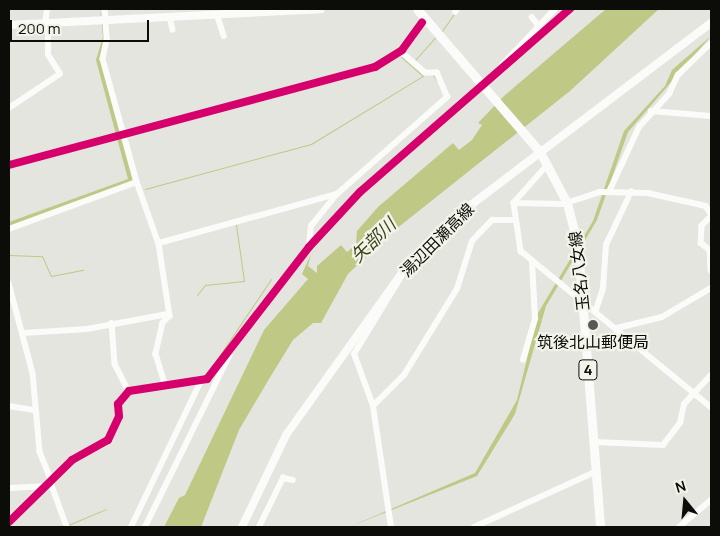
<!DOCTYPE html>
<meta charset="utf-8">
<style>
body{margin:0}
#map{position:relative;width:720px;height:536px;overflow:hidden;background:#e4e5df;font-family:Manrope,"Noto Sans JP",sans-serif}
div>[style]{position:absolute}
.water>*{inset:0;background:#c0c886}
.stream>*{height:1px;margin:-0.5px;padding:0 0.5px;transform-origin:0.5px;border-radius:0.5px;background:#c0c886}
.street>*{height:5.5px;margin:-2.75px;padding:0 2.75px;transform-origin:2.75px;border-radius:2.75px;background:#fbfbfa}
.secondary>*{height:8px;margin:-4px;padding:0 4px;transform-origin:4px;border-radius:4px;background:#fbfbfa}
.primary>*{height:9px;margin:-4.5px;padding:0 4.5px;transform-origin:4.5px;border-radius:4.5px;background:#fbfbfa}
.cycleway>*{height:8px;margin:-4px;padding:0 4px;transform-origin:4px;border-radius:4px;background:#d6006c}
.dots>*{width:14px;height:14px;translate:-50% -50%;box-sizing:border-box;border:2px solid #f2f4ea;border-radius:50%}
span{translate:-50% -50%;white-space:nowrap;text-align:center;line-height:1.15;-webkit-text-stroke:4.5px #f2f4ea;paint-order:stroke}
.shield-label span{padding:1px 4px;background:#f2f4ea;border:1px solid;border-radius:4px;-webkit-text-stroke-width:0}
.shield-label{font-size:15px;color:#0c0d09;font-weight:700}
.street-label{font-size:16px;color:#0c0d09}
.poi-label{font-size:16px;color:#0c0d09}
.water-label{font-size:18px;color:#3b4019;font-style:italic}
.frame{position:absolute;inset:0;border:10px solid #0c0d09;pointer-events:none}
.north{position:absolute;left:660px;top:476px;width:50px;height:50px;-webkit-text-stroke:4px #f2f4ea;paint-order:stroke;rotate:343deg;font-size:14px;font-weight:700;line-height:20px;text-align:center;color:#0c0d09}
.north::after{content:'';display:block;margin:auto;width:18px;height:22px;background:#0c0d09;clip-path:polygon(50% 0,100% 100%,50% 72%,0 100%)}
.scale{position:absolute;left:10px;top:20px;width:139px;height:22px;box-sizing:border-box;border:2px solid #0c0d09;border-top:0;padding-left:6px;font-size:15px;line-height:18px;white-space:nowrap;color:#0c0d09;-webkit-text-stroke:4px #f2f4ea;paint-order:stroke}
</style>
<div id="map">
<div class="water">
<div style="clip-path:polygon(100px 9px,106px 35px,100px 60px,133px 182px,9px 226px,9px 222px,128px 179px,96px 60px,103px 37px)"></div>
<div style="clip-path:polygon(606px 9px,659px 9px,570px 91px,391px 233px,348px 274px,321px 323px,313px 323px,293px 340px,269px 379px,239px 430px,201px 527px,164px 527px,179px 498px,185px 495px,264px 330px,308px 279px,302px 274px,311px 254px,308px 266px,317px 273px,317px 266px,341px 245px,347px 252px,356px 244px,357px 231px,378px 207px,453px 143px,459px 150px,472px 140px,482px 125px,478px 123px,504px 96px)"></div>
<div style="clip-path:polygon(711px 36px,628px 132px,597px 220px,546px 306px,515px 414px,477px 476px,349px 527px,475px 473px,517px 400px,538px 313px,593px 221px,624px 131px,665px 86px,672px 70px)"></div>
</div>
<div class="stream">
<div style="left:442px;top:31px;width:21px;rotate:-55deg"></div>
<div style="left:415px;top:60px;width:30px;rotate:-48deg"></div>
<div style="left:433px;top:75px;width:9px;rotate:54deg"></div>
<div style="left:343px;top:185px;width:98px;rotate:-41.3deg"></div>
<div style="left:145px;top:189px;width:172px;rotate:-15.2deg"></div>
<div style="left:311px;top:144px;width:131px;rotate:-31.3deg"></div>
<div style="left:423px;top:76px;width:29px;rotate:-139deg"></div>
<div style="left:9px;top:255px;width:33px;rotate:2deg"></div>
<div style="left:42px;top:256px;width:22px;rotate:66deg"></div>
<div style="left:51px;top:276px;width:33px;rotate:-11deg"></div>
<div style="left:197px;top:295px;width:13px;rotate:-51deg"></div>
<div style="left:205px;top:285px;width:39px;rotate:-6deg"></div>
<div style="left:244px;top:281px;width:57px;rotate:-98.1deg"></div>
<div style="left:205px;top:377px;width:118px;rotate:-56deg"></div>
<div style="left:186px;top:407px;width:24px;rotate:-66deg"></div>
<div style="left:68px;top:525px;width:41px;rotate:-22.8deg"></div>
<div style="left:57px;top:527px;width:6px;rotate:-18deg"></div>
</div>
<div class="street">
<div style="left:105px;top:9px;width:31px;rotate:86deg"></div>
<div style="left:107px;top:40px;width:19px;rotate:102deg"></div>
<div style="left:103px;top:59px;width:128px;rotate:74.5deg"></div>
<div style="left:137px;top:182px;width:66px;rotate:70.5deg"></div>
<div style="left:159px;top:244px;width:73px;rotate:81.3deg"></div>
<div style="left:170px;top:316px;width:10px;rotate:135deg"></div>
<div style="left:163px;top:323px;width:32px;rotate:103deg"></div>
<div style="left:156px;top:354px;width:30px;rotate:73deg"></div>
<div style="left:455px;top:12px;width:4px;rotate:-56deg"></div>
<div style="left:217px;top:14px;width:23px;rotate:72deg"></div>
<div style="left:170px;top:17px;width:13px;rotate:77deg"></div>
<div style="left:532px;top:17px;width:11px;rotate:52deg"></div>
<div style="left:45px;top:24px;width:15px;rotate:-82deg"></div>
<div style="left:502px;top:65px;width:77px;rotate:-46.6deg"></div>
<div style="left:9px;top:108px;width:61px;rotate:-33.7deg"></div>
<div style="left:60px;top:74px;width:22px;rotate:-122deg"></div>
<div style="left:48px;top:55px;width:32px;rotate:-90deg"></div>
<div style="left:651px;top:111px;width:60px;rotate:4.8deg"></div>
<div style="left:9px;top:165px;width:379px;rotate:-15deg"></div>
<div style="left:375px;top:67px;width:32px;rotate:-32deg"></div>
<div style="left:402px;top:50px;width:34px;rotate:-54deg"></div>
<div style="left:548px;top:165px;width:51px;rotate:131.8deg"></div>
<div style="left:514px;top:203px;width:49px;rotate:81.7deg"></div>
<div style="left:521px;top:251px;width:246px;rotate:39.4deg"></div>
<div style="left:609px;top:192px;width:72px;rotate:-65.2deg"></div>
<div style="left:639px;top:127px;width:45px;rotate:-47.7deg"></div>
<div style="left:669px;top:94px;width:21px;rotate:-65deg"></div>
<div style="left:678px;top:75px;width:46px;rotate:-44.1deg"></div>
<div style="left:514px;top:203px;width:49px;rotate:1.2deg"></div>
<div style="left:563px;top:204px;width:38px;rotate:-18deg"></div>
<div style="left:599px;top:192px;width:49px;rotate:1.2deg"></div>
<div style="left:648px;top:193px;width:59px;rotate:12.6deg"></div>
<div style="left:706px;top:206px;width:9px;rotate:58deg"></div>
<div style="left:711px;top:217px;width:13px;rotate:135deg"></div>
<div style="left:702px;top:226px;width:17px;rotate:93deg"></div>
<div style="left:701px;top:243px;width:11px;rotate:38deg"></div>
<div style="left:710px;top:250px;width:20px;rotate:87deg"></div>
<div style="left:9px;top:229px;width:136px;rotate:-20.2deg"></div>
<div style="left:159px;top:243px;width:185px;rotate:-15.4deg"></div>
<div style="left:309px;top:247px;width:21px;rotate:-85deg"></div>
<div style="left:311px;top:226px;width:41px;rotate:-50.9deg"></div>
<div style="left:337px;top:194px;width:147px;rotate:-41.4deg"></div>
<div style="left:447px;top:97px;width:26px;rotate:-113deg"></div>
<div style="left:437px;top:73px;width:12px;rotate:180deg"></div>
<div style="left:425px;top:73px;width:33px;rotate:-139deg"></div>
<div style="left:9px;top:283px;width:93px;rotate:75.1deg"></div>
<div style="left:33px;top:373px;width:79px;rotate:84.9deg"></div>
<div style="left:40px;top:452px;width:29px;rotate:68deg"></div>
<div style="left:596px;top:310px;width:23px;rotate:-72deg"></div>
<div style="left:603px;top:288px;width:43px;rotate:-86deg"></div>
<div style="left:606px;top:245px;width:59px;rotate:-64.7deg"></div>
<div style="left:112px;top:323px;width:41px;rotate:85.8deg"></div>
<div style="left:115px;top:364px;width:30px;rotate:63deg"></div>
<div style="left:617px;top:328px;width:46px;rotate:-13.7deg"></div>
<div style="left:662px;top:317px;width:57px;rotate:-30.6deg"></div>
<div style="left:23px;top:333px;width:64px;rotate:-3.6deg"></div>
<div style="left:87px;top:329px;width:82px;rotate:-10.5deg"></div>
<div style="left:523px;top:360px;width:43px;rotate:-73.7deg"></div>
<div style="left:535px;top:319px;width:58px;rotate:-93deg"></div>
<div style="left:9px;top:406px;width:26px;rotate:9deg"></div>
<div style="left:373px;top:406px;width:44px;rotate:-45deg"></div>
<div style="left:404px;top:375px;width:101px;rotate:-58.4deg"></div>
<div style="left:457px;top:289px;width:50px;rotate:-72.6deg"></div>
<div style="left:472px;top:241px;width:29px;rotate:-46deg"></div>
<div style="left:492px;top:220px;width:22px"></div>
<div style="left:595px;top:442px;width:68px;rotate:2.5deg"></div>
<div style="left:663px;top:445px;width:28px;rotate:-52deg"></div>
<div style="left:680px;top:423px;width:19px;rotate:-78deg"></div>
<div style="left:684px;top:404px;width:40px;rotate:-47deg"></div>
<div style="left:50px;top:480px;width:50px;rotate:70.1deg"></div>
<div style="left:9px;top:488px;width:35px;rotate:-3deg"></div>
<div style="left:9px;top:522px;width:88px;rotate:-44.5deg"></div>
<div style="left:72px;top:460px;width:41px;rotate:-29.1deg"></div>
<div style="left:108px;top:440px;width:26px;rotate:-65deg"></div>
<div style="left:119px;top:416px;width:12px;rotate:-95deg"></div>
<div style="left:118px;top:404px;width:17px;rotate:-50deg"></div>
<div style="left:129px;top:391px;width:79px;rotate:-8.7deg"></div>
<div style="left:207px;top:379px;width:167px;rotate:-52.3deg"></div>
<div style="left:309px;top:247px;width:75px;rotate:-47.2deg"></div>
<div style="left:360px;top:192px;width:279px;rotate:-41.1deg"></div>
<div style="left:131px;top:527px;width:162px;rotate:-64.4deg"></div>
<div style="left:145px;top:527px;width:191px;rotate:-63.8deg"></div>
<div style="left:259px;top:527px;width:55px;rotate:-63.9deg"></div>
<div style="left:283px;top:478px;width:10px;rotate:11deg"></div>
<div style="left:391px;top:527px;width:122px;rotate:-98.5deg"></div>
<div style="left:373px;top:406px;width:55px;rotate:-110.1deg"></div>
<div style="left:354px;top:354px;width:90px;rotate:-58.6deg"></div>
<div style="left:474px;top:527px;width:133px;rotate:-24.4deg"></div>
<div style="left:679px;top:527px;width:42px;rotate:-40.2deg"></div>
</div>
<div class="secondary">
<div style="left:9px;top:25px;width:312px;rotate:-2.9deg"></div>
<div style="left:242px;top:527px;width:102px;rotate:-64.4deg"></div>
<div style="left:286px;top:435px;width:199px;rotate:-54.4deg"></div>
<div style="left:402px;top:273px;width:92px;rotate:-45deg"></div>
<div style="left:467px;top:208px;width:306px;rotate:-37.2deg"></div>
</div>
<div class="primary">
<div style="left:417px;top:9px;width:189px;rotate:49.3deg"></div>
<div style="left:540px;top:152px;width:58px;rotate:62.1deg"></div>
<div style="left:567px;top:203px;width:44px;rotate:75.7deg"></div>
<div style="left:578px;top:246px;width:282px;rotate:85.5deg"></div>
</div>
<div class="cycleway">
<div style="left:9px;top:165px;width:379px;rotate:-15deg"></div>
<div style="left:375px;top:67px;width:32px;rotate:-32deg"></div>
<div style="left:402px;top:50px;width:34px;rotate:-54deg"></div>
<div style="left:9px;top:522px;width:88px;rotate:-44.5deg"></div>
<div style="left:72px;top:460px;width:41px;rotate:-29.1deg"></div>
<div style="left:108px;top:440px;width:26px;rotate:-65deg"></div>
<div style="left:119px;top:416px;width:12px;rotate:-95deg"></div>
<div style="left:118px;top:404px;width:17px;rotate:-50deg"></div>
<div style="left:129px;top:391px;width:79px;rotate:-8.7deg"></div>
<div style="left:207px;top:379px;width:167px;rotate:-52.3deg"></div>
<div style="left:309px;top:247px;width:75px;rotate:-47.2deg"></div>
<div style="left:360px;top:192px;width:279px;rotate:-41.1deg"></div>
</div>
<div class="dots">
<div style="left:593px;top:325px;background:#585954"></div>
</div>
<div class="shield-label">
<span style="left:588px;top:370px">4</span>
</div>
<div class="street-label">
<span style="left:437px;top:240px;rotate:-45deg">湯辺田瀬高線</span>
<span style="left:579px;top:271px;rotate:-96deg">玉名八女線</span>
</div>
<div class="poi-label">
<span style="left:593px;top:342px">筑後北山郵便局</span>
</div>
<div class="water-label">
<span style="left:373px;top:240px;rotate:-44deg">矢部川</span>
</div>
<div class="frame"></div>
<div class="north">N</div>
<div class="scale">200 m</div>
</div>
